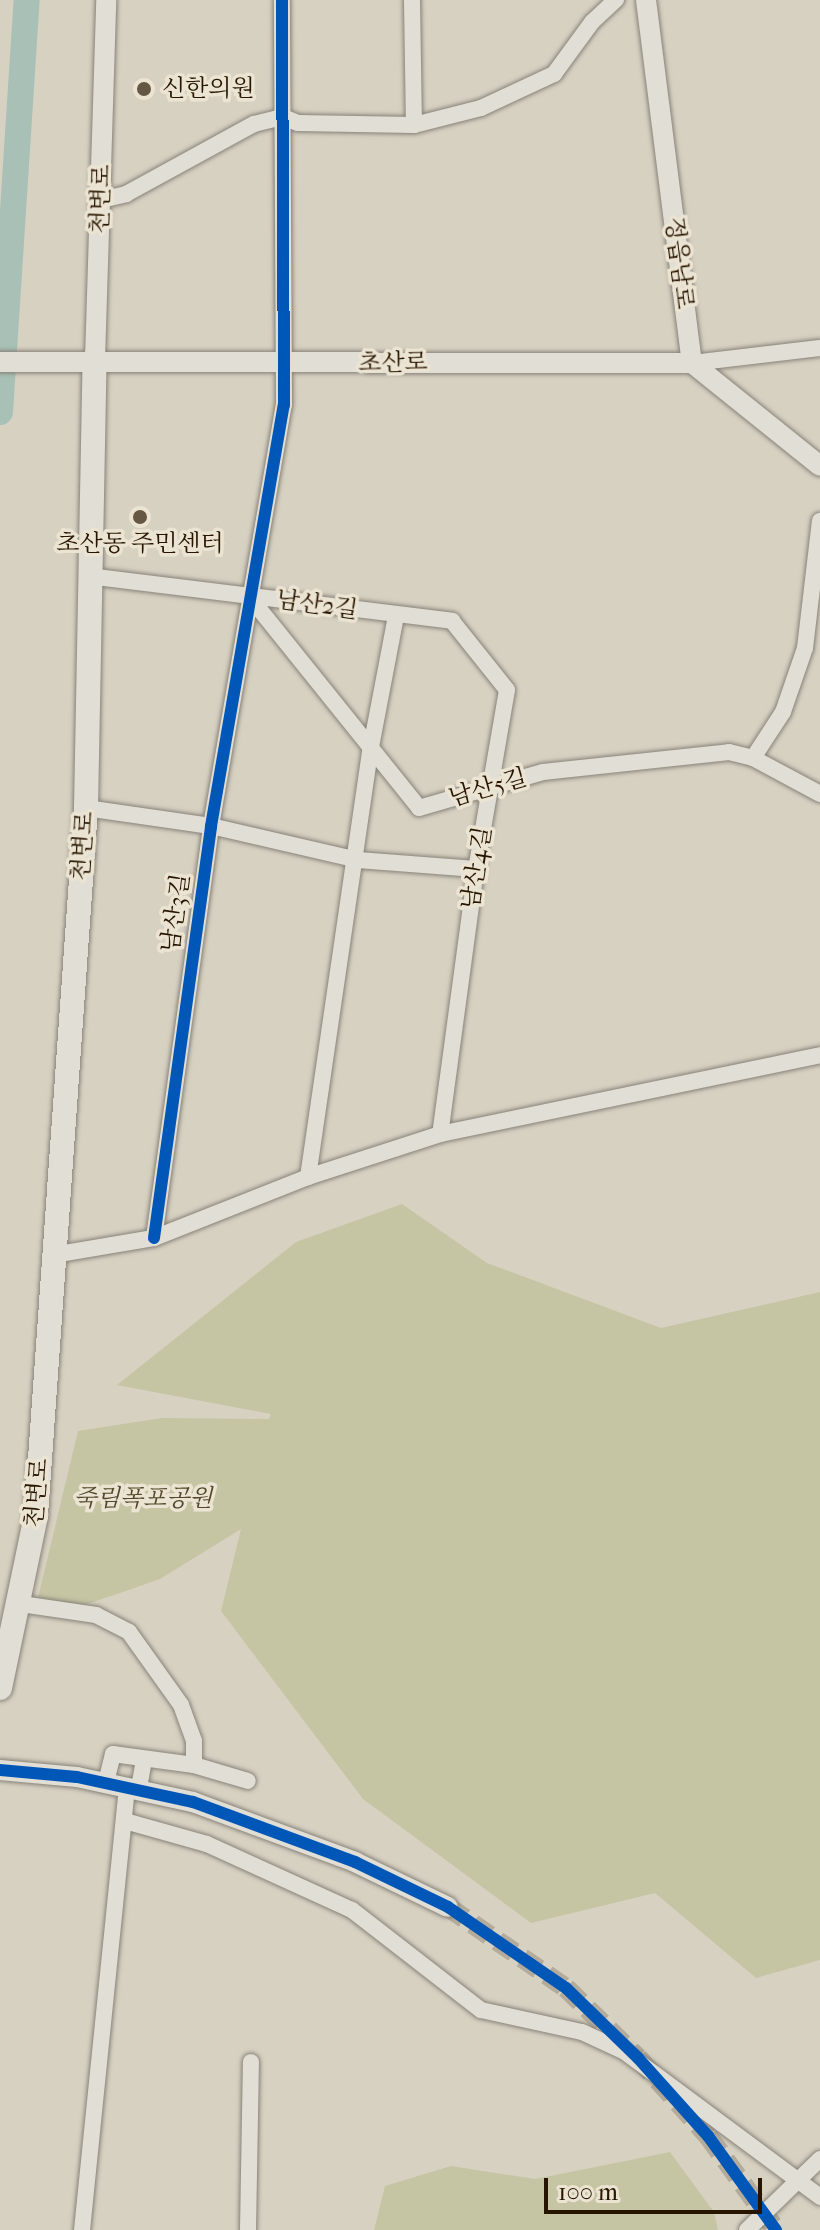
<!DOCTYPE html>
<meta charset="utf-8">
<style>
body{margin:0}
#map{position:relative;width:820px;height:2230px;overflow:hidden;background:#d7d1c2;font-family:"IM FELL French Canon","Noto Serif KR",serif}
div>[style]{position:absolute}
.green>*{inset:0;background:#c5c5a4}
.river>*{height:26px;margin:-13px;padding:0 13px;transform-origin:13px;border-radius:13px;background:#a8c0b6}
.tertiary-tunnel>*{height:20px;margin-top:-10px;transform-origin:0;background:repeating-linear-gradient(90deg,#b4ab9b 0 20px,transparent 0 30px)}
.roads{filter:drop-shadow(0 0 2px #888378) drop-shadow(0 0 2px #888378)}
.minor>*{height:16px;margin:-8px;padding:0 8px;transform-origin:8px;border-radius:8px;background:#e1ded6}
.tertiary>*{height:20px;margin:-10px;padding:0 10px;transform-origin:10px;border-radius:10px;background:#e1ded6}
.secondary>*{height:24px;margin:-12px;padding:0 12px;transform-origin:12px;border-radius:12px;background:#e1ded6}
.cycleway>*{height:12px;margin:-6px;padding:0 6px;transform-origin:6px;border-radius:6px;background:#0057b8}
.dots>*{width:22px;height:22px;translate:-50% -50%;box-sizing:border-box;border:4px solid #ebe4d2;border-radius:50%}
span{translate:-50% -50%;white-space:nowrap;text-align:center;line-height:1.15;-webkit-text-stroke:7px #ebe4d2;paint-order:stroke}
.poi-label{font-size:24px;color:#271500}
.left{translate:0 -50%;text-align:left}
.street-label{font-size:24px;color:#271500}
.park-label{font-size:24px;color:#52472a;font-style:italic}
.scale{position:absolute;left:544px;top:2178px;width:218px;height:36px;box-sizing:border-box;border:4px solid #271500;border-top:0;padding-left:10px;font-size:24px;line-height:28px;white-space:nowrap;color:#271500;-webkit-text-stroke:6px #ebe4d2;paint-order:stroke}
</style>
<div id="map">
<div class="green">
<div style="clip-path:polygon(402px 1204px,487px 1263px,661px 1328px,820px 1292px,820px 1960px,756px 1978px,655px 1893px,531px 1923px,363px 1799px,221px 1611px,241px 1529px,160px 1579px,117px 1594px,81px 1606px,38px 1598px,78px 1431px,162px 1418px,269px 1419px,271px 1414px,117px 1385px,296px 1242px)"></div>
<div style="clip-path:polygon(670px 2152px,714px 2212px,718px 2230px,374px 2230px,385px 2186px,451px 2166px,535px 2179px)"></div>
</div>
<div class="river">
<div style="left:0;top:412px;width:413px;rotate:-86.3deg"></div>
</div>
<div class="tertiary-tunnel">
<div style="left:448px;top:1907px;width:143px;rotate:34.5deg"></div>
<div style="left:566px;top:1988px;width:100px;rotate:44.2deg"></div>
<div style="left:638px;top:2058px;width:105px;rotate:48.1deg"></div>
<div style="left:708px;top:2136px;width:116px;rotate:54.1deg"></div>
</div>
<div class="roads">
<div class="minor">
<div style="left:412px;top:0;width:125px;rotate:89.1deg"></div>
<div style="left:101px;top:200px;width:26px;rotate:-13deg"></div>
<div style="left:126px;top:194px;width:146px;rotate:-28.7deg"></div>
<div style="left:254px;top:124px;width:30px;rotate:-14deg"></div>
<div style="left:283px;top:117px;width:16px;rotate:22deg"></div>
<div style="left:298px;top:123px;width:116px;rotate:1deg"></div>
<div style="left:414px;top:125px;width:69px;rotate:-14.2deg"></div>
<div style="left:481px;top:108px;width:81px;rotate:-25deg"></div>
<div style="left:554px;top:74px;width:64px;rotate:-53.8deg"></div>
<div style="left:592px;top:22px;width:33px;rotate:-43deg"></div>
<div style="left:692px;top:363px;width:129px;rotate:-6.7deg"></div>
<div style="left:88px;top:576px;width:367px;rotate:7deg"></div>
<div style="left:452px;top:621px;width:88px;rotate:51.4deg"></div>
<div style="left:507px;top:690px;width:182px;rotate:99.8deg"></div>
<div style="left:476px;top:869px;width:267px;rotate:97.7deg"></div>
<div style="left:248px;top:595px;width:273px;rotate:51.2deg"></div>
<div style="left:419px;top:808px;width:129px;rotate:-16.2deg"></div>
<div style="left:543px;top:772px;width:187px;rotate:-6.1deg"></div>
<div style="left:729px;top:752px;width:25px;rotate:14deg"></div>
<div style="left:753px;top:758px;width:76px;rotate:28.2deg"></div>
<div style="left:753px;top:758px;width:55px;rotate:-56.9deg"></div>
<div style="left:783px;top:712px;width:68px;rotate:-71deg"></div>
<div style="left:805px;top:648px;width:128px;rotate:-83.3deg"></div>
<div style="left:86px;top:808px;width:126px;rotate:8.2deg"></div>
<div style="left:211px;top:826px;width:151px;rotate:13deg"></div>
<div style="left:358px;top:860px;width:118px;rotate:4.4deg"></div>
<div style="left:308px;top:1177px;width:435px;rotate:-81.7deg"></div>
<div style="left:371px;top:747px;width:133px;rotate:-79.2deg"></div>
<div style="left:154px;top:1238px;width:416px;rotate:-82.1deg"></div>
<div style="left:211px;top:826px;width:427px;rotate:-80.2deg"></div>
<div style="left:284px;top:405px;width:405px;rotate:-90.3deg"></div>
<div style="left:53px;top:1255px;width:102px;rotate:-9.6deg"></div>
<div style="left:154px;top:1238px;width:166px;rotate:-21.6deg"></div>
<div style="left:308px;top:1177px;width:139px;rotate:-18deg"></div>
<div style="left:440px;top:1134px;width:388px;rotate:-11.7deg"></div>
<div style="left:21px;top:1604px;width:76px;rotate:8.3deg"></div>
<div style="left:96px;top:1615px;width:37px;rotate:27deg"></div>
<div style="left:129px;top:1632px;width:90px;rotate:54.5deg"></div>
<div style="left:181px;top:1705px;width:38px;rotate:70deg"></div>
<div style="left:194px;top:1741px;width:24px;rotate:90deg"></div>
<div style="left:194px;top:1765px;width:82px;rotate:-172.3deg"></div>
<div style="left:113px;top:1754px;width:29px;rotate:104deg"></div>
<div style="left:194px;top:1765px;width:56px;rotate:16.5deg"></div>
<div style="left:139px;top:1788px;width:29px;rotate:-80deg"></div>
<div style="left:125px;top:1821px;width:85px;rotate:15.7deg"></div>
<div style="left:207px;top:1844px;width:159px;rotate:24.5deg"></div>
<div style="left:352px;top:1910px;width:163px;rotate:37.8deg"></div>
<div style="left:481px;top:2010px;width:103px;rotate:12.3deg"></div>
<div style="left:582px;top:2032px;width:47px;rotate:24.9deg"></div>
<div style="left:625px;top:2052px;width:243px;rotate:36.6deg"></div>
<div style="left:82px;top:2230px;width:446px;rotate:-84.2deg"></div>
<div style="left:248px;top:2230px;width:168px;rotate:-89deg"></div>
<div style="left:747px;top:2230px;width:102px;rotate:-44.2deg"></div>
</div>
<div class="tertiary">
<div style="left:646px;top:0;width:366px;rotate:82.8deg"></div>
<div style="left:692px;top:363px;width:164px;rotate:38.8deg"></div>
<div style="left:95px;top:359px;width:359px;rotate:-88.2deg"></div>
<div style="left:0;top:362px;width:692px;rotate:0.08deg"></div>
<div style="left:0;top:1770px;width:77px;rotate:5.2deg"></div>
<div style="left:77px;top:1777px;width:119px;rotate:12.2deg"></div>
<div style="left:193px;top:1802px;width:173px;rotate:20.3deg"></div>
<div style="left:355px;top:1862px;width:103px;rotate:25.8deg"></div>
</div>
<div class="secondary">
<div style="left:0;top:1688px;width:177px;rotate:-78.2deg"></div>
<div style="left:36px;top:1515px;width:709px;rotate:-85.95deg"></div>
<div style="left:86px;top:808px;width:449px;rotate:-88.9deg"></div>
</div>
</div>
<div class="cycleway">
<div style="left:154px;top:1238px;width:416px;rotate:-82.1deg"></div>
<div style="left:211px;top:826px;width:427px;rotate:-80.2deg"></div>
<div style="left:284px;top:405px;width:405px;rotate:-90.3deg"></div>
<div style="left:0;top:1770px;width:77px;rotate:5.2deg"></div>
<div style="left:77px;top:1777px;width:119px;rotate:12.2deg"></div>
<div style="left:193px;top:1802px;width:173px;rotate:20.3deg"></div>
<div style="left:355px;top:1862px;width:103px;rotate:25.8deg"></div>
<div style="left:448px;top:1907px;width:143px;rotate:34.5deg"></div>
<div style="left:566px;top:1988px;width:100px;rotate:44.2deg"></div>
<div style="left:638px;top:2058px;width:105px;rotate:48.1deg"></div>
<div style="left:708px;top:2136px;width:116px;rotate:54.1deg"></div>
</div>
<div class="dots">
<div style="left:144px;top:89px;background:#655744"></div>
<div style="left:140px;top:517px;background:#655744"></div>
</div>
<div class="poi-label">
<span class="left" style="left:162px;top:89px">신한의원</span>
<span style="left:140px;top:544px">초산동 주민센터</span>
</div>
<div class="street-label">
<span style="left:101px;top:199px;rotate:-88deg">천변로</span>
<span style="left:679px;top:263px;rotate:83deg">정읍남로</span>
<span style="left:393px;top:363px;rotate:-1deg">초산로</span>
<span style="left:317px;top:605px;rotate:8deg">남산2길</span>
<span style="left:488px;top:788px;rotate:-16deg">남산5길</span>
<span style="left:83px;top:846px;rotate:-86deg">천변로</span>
<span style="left:477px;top:868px;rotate:-81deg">남산4길</span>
<span style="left:176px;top:913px;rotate:-82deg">남산3길</span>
<span style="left:37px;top:1493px;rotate:-85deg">천변로</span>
</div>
<div class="park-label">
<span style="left:143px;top:1499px">죽림폭포공원</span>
</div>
<div class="scale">100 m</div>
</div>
